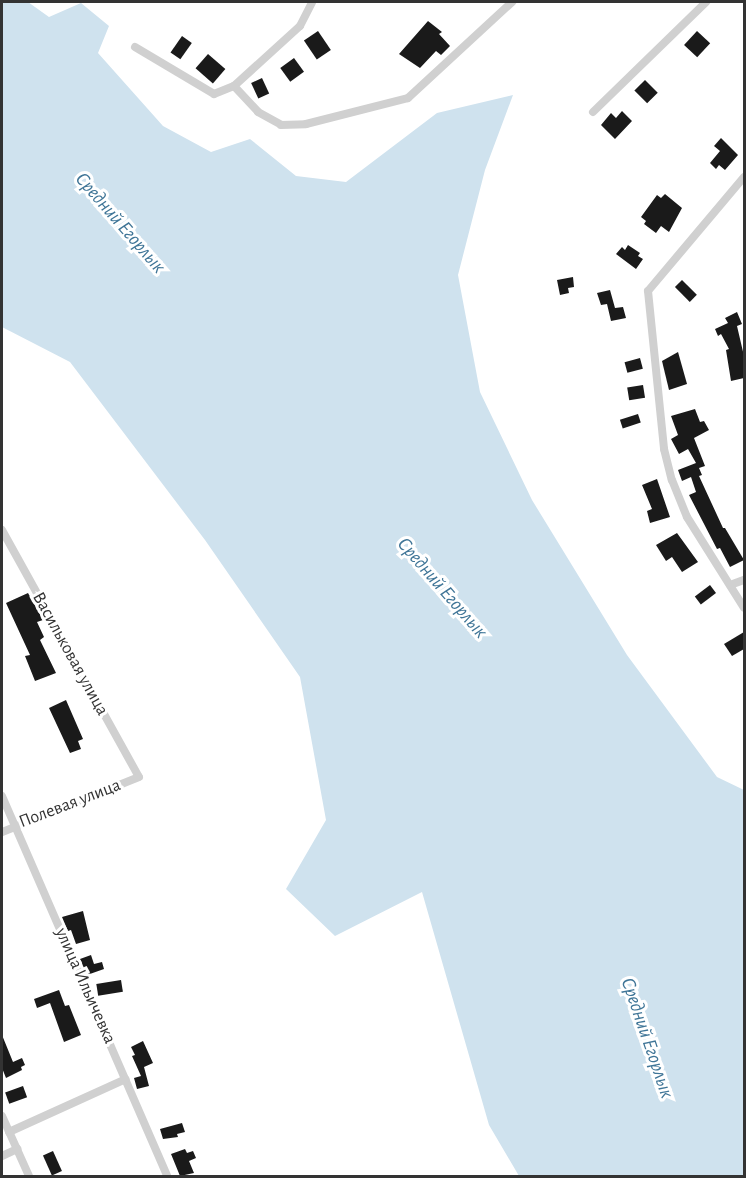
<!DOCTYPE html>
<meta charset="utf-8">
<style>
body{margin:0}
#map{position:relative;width:746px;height:1178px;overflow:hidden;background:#fff;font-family:"Alegreya Sans",sans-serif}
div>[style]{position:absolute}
.water>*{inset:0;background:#cfe2ee}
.building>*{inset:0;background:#1a1a1a;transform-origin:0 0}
.minor>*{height:8px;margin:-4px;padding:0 4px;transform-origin:4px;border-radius:4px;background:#d0d0d0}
span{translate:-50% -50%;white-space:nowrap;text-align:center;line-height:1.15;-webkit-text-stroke:6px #fff;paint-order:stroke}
.street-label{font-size:18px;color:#333}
.water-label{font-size:20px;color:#3f7597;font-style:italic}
.frame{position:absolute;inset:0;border:3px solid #333;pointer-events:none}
</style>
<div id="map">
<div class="water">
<div style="clip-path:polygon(2px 2px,28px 2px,49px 17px,81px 3px,109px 26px,98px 53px,163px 126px,211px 152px,250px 139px,296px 176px,346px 182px,437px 113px,513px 95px,485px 170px,458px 275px,480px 392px,532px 500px,627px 655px,717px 777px,744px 790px,744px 1176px,519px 1176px,489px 1125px,422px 892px,335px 936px,286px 889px,326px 820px,300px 677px,205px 540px,70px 362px,2px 327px)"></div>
</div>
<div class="building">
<div style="clip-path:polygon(428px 21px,442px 32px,439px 34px,450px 46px,441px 55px,436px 51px,420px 68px,399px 54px)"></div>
<div style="left:318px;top:31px;width:23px;height:17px;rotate:56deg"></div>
<div style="left:697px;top:31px;width:18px;height:19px;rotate:43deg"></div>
<div style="left:182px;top:36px;width:12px;height:20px;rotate:35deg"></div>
<div style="left:208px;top:54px;width:23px;height:19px;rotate:41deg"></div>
<div style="left:294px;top:58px;width:17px;height:17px;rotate:54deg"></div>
<div style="left:262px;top:78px;width:17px;height:12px;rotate:65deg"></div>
<div style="left:645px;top:80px;width:18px;height:15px;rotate:45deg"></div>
<div style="clip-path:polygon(622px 111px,632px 121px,615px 139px,601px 125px,611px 113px,616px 118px)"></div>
<div style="clip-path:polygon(721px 138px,738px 155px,725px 170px,719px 165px,716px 169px,710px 163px,720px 151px,714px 146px)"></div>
<div style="clip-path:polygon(665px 194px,682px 208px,669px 232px,661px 226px,656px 233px,644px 224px,646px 221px,641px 217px,657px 195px,661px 198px)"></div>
<div style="clip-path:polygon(628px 245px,640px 253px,638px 256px,643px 259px,636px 269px,616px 254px,622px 247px,625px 250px)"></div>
<div style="clip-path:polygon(573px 277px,574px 287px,568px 288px,569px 293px,560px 295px,557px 280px)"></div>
<div style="left:682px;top:280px;width:21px;height:10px;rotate:45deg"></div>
<div style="clip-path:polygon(610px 290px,615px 308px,623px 307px,626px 318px,611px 321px,607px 304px,601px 305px,597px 293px)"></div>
<div style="clip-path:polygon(737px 312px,742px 324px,737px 326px,744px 356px,744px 378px,731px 381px,726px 350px,729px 349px,721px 334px,718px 336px,715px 329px,728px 323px,725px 318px)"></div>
<div style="clip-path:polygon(678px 352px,687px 384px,669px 390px,662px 361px)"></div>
<div style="left:640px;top:358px;width:11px;height:16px;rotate:75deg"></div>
<div style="left:643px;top:385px;width:13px;height:16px;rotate:81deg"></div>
<div style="clip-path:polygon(695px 409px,700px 422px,704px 421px,709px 430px,694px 438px,705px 466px,699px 468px,702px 475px,699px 476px,723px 528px,725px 528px,744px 560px,730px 567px,720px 548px,717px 549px,689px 495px,696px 492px,691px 477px,682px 481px,678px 470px,696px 463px,688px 449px,679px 454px,671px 439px,678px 435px,671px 416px)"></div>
<div style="left:638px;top:414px;width:9px;height:19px;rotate:72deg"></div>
<div style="clip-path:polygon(657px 479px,670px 517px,650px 523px,647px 511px,652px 509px,642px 485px)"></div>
<div style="clip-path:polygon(677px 533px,698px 562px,682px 572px,672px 557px,666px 561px,656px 545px)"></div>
<div style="left:710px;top:585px;width:10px;height:19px;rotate:53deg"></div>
<div style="clip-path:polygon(28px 593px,43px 620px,37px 622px,44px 637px,40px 640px,56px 673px,35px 681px,25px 656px,30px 655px,6px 603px)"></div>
<div style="clip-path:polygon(744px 632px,744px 649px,732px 656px,724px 644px)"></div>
<div style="clip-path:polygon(66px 700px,83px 739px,78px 741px,81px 749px,70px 753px,49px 708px)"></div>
<div style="clip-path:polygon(83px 911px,90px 940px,76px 944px,71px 930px,68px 931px,62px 917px)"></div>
<div style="clip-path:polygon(91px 955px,94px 964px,102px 962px,104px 969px,87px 975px,80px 959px)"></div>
<div style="left:121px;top:980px;width:12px;height:25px;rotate:81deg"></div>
<div style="clip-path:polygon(59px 990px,65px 1006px,69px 1005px,81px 1035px,64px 1042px,50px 1003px,37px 1008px,34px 999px)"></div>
<div style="clip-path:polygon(2px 1035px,13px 1062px,22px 1058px,25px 1065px,21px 1067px,22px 1070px,6px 1078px,2px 1068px)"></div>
<div style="clip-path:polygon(143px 1041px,153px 1063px,144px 1067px,149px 1086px,137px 1089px,134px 1078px,141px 1076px,132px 1056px,135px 1055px,131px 1047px)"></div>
<div style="left:23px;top:1086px;width:12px;height:19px;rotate:70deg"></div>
<div style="clip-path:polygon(182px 1123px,185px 1132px,177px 1134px,178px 1137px,163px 1139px,160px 1129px)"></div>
<div style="clip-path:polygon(185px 1149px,187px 1153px,193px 1151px,196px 1158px,189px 1161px,194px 1173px,180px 1176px,171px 1154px)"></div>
<div style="left:53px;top:1151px;width:22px;height:11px;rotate:66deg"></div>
</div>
<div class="minor">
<div style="left:135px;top:47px;width:92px;rotate:30.7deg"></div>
<div style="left:214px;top:94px;width:22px;rotate:-22deg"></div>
<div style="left:234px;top:86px;width:89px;rotate:-42.3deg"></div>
<div style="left:300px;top:26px;width:27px;rotate:-63deg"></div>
<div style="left:234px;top:86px;width:35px;rotate:47deg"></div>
<div style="left:258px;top:112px;width:26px;rotate:29deg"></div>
<div style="left:281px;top:125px;width:25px;rotate:-2deg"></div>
<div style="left:306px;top:124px;width:105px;rotate:-14.3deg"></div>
<div style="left:408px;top:98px;width:142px;rotate:-42.7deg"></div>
<div style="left:593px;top:112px;width:158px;rotate:-44.2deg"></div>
<div style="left:744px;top:177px;width:149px;rotate:130.1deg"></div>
<div style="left:648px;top:291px;width:159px;rotate:84.2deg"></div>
<div style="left:664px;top:449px;width:32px;rotate:76deg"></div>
<div style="left:672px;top:480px;width:40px;rotate:68deg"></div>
<div style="left:687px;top:517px;width:107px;rotate:57.9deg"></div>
<div style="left:2px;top:530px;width:282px;rotate:61deg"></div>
<div style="left:139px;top:777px;width:148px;rotate:158.1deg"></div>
<div style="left:730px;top:585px;width:15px;rotate:-20deg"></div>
<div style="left:2px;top:796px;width:414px;rotate:66.5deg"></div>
<div style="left:2px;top:1116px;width:66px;rotate:65.8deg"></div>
<div style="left:9px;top:1132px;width:128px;rotate:-24.4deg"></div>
<div style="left:2px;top:1156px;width:17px;rotate:-25deg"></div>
</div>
<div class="street-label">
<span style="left:70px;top:654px;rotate:61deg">Васильковая улица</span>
<span style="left:70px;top:804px;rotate:-21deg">Полевая улица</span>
<span style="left:85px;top:986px;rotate:66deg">улица Ильичевка</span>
</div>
<div class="water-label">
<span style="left:120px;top:223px;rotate:49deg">Средний Егорлык</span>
<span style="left:442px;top:588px;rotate:49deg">Средний Егорлык</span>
<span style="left:647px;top:1038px;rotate:71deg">Средний Егорлык</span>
</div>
<div class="frame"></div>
</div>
